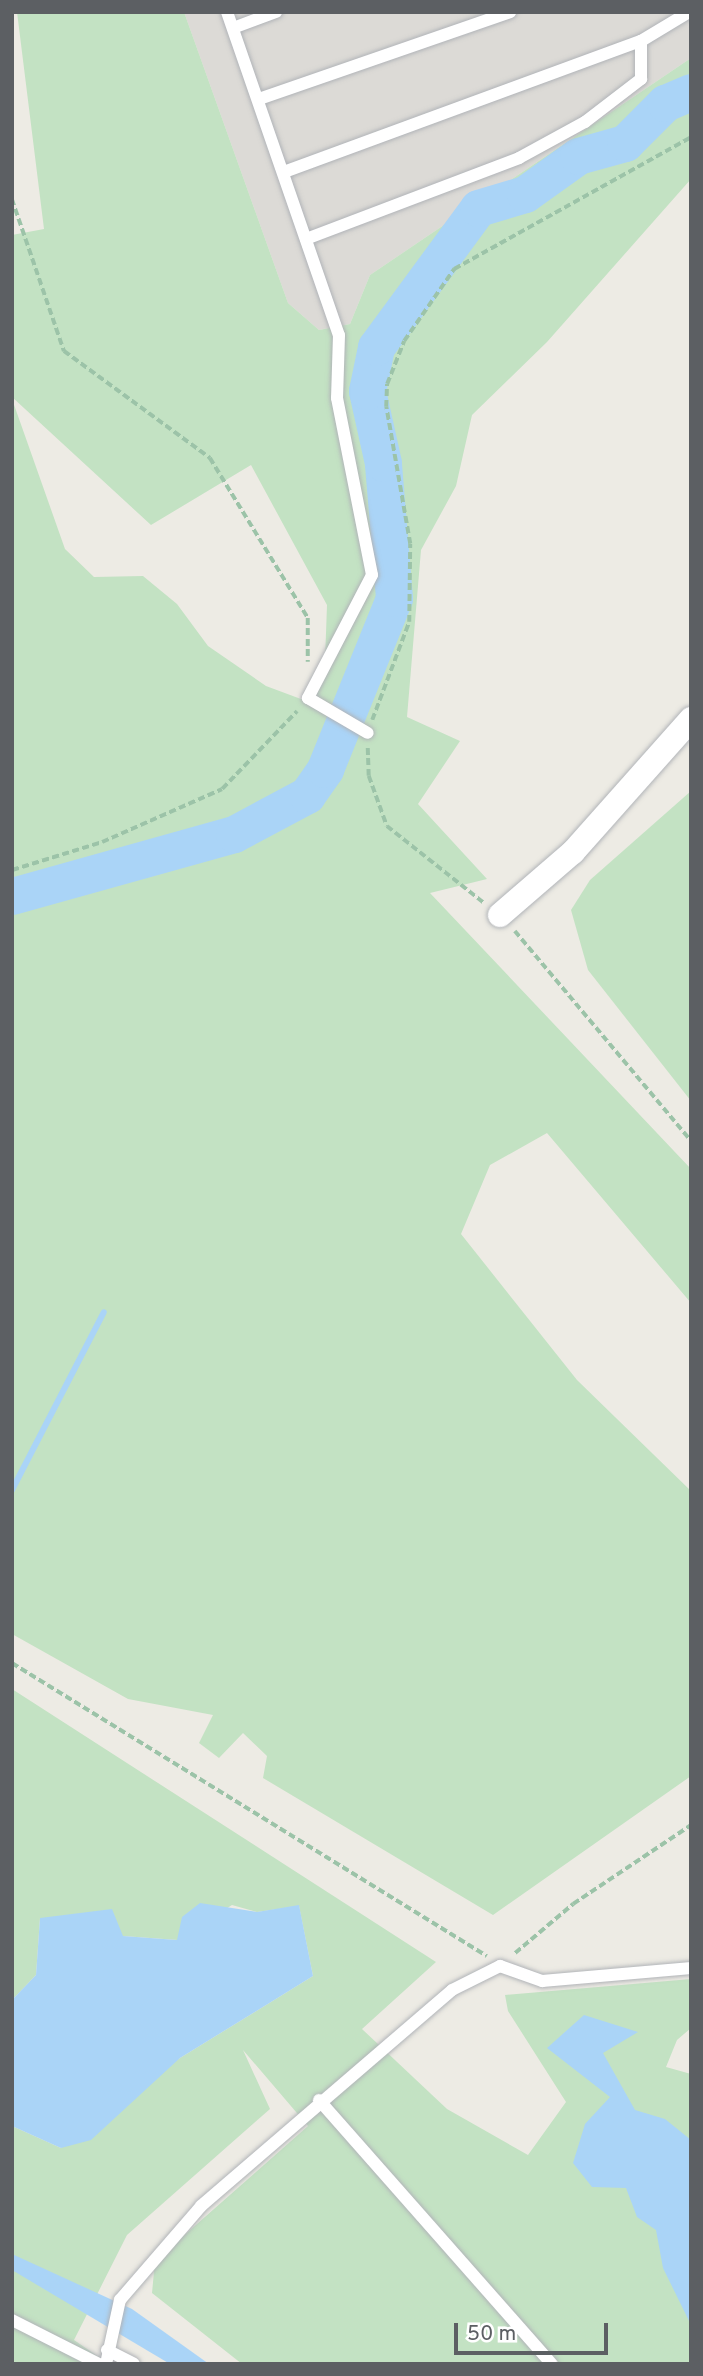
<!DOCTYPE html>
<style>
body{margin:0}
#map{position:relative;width:703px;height:2376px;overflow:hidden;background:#edebe4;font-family:Overpass,sans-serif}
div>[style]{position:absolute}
.industrial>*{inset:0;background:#dcdad6}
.green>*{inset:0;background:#c3e2c3}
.water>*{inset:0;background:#aad4f7}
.stream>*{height:6px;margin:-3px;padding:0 3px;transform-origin:3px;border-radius:3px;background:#aad4f7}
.river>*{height:37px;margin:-18.5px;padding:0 18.5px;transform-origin:18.5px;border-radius:18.5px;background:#aad4f7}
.path>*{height:3.5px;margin-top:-1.75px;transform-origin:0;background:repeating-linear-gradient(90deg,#9cc3a8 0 7px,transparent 0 10.5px)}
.roads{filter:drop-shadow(0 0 2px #b1b4b8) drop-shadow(0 0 2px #b1b4b8)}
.service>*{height:12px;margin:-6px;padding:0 6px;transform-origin:6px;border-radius:6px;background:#fff}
.minor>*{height:24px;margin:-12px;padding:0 12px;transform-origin:12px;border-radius:12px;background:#fff}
span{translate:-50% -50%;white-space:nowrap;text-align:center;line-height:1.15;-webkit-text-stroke:6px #fff;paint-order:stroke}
.frame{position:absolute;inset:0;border:14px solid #5c5f63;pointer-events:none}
.scale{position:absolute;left:454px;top:2323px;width:154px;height:32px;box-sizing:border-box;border:4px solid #5c5f63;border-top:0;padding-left:9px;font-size:21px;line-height:24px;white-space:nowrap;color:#5c5f63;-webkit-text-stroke:5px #fff;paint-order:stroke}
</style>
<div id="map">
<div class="industrial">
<div style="clip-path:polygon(184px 12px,691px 12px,691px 58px,370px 275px,350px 324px,319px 330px,288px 303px)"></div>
</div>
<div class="green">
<div style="clip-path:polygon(17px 12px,184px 12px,288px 303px,319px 330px,350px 324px,370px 275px,691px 58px,691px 179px,547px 342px,472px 415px,456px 486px,421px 550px,407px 717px,460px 741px,418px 804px,487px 879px,430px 893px,691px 1169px,691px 1303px,547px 1133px,490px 1165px,461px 1234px,577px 1380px,691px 1491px,691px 1776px,493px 1915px,263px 1778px,267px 1756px,243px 1733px,219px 1758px,199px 1743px,213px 1715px,128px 1699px,12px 1634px,12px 399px,65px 549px,94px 577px,143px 576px,177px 604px,208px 646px,266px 686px,309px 702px,325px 661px,327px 605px,251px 465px,151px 525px,12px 397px,12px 235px,44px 229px)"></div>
<div style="clip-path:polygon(691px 791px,691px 1101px,588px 970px,571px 910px,590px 880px)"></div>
<div style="clip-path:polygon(12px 1689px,436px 1962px,362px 2029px,447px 2109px,528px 2155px,566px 2102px,508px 2011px,505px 1995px,691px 1979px,691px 2028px,677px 2040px,666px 2067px,691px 2074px,691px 2364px,242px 2364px,152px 2293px,155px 2261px,308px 2126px,243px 2050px,270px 2109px,127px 2235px,74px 2340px,109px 2364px,12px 2364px,12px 2126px,61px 2148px,180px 2058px,313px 1976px,299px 1906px,257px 1912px,232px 1905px,178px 1940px,123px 1936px,40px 1918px,36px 1975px,12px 2000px)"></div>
</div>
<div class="water">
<div style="clip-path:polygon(200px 1903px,257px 1912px,299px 1905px,313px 1976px,180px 2058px,91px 2140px,61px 2148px,12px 2126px,12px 2000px,36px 1975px,40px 1918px,112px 1909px,123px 1936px,177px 1940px,182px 1917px)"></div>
<div style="clip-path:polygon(584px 2015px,638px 2032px,603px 2053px,635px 2110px,665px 2119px,691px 2140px,691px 2325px,663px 2268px,656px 2230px,637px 2217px,626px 2188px,592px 2187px,573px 2163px,585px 2124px,610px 2097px,547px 2048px)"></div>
<div style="clip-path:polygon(12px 2254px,132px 2309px,209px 2364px,170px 2364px,12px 2270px)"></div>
</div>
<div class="stream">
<div style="left:12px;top:1490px;width:200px;rotate:-62.7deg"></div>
</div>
<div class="river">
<div style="left:12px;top:896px;width:230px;rotate:-15.6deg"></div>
<div style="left:234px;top:834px;width:83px;rotate:-28.1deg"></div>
<div style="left:307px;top:795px;width:32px;rotate:-55deg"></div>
<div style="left:325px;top:769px;width:184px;rotate:-68deg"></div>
<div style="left:394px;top:598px;width:135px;rotate:-94.7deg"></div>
<div style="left:383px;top:463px;width:74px;rotate:-102.5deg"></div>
<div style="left:367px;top:391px;width:45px;rotate:-78.4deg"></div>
<div style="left:376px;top:347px;width:172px;rotate:-53.7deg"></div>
<div style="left:478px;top:208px;width:49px;rotate:-16.6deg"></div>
<div style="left:525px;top:194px;width:65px;rotate:-35.6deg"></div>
<div style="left:578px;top:156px;width:49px;rotate:-15.5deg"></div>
<div style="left:625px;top:143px;width:57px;rotate:-45deg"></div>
<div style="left:665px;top:103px;width:28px;rotate:-23deg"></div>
</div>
<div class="path">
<div style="left:12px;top:199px;width:161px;rotate:71.1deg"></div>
<div style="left:64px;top:351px;width:181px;rotate:36.2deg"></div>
<div style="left:210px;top:458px;width:188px;rotate:58.5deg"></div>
<div style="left:308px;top:618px;width:44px;rotate:90deg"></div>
<div style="left:372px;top:720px;width:105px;rotate:-69.3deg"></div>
<div style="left:409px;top:622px;width:78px;rotate:-89.3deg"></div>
<div style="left:410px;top:544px;width:139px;rotate:-99.9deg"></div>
<div style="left:386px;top:407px;width:23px;rotate:-88deg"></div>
<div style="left:387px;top:384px;width:46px;rotate:-68.4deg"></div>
<div style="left:404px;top:341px;width:88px;rotate:-55.2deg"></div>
<div style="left:454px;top:269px;width:271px;rotate:-29.1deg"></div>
<div style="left:368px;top:748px;width:28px;rotate:88deg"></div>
<div style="left:369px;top:776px;width:53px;rotate:70.2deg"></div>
<div style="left:387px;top:826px;width:124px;rotate:38.4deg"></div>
<div style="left:12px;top:870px;width:94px;rotate:-17.3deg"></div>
<div style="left:102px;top:842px;width:131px;rotate:-23.8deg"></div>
<div style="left:222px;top:789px;width:108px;rotate:-46.1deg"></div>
<div style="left:515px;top:931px;width:274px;rotate:50deg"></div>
<div style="left:12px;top:1663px;width:558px;rotate:31.67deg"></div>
<div style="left:515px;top:1953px;width:76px;rotate:-40.2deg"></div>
<div style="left:573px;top:1904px;width:142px;rotate:-33.8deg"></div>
</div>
<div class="roads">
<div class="service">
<div style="left:227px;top:12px;width:342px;rotate:70.9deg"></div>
<div style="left:339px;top:335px;width:63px;rotate:91.8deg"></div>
<div style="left:337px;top:398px;width:180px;rotate:78.8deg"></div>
<div style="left:372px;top:575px;width:139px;rotate:117.5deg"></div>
<div style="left:308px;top:698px;width:69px;rotate:30.3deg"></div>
<div style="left:233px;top:28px;width:46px;rotate:-20.4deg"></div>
<div style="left:259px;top:99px;width:266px;rotate:-19.1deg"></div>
<div style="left:284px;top:172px;width:380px;rotate:-20.2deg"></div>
<div style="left:641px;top:41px;width:56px;rotate:-31.1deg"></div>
<div style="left:306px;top:239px;width:228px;rotate:-20.8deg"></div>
<div style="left:519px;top:158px;width:75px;rotate:-28.6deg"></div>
<div style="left:585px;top:122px;width:71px;rotate:-37.5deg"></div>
<div style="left:641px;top:79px;width:38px;rotate:-90deg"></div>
<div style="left:319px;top:2100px;width:352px;rotate:48.6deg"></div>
<div style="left:12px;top:2320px;width:97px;rotate:26.8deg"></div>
<div style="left:107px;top:2350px;width:30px;rotate:27deg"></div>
<div style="left:106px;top:2364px;width:66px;rotate:-77.7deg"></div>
<div style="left:120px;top:2300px;width:124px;rotate:-49.2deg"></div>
<div style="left:201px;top:2206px;width:331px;rotate:-40.7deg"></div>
<div style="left:452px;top:1990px;width:54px;rotate:-26.6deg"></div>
<div style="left:500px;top:1966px;width:45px;rotate:19.7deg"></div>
<div style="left:542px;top:1981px;width:150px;rotate:-5deg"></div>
</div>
<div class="minor">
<div style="left:500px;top:915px;width:96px;rotate:-40.8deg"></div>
<div style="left:573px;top:852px;width:178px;rotate:-48.4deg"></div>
</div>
</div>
<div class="frame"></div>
<div class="scale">50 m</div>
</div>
